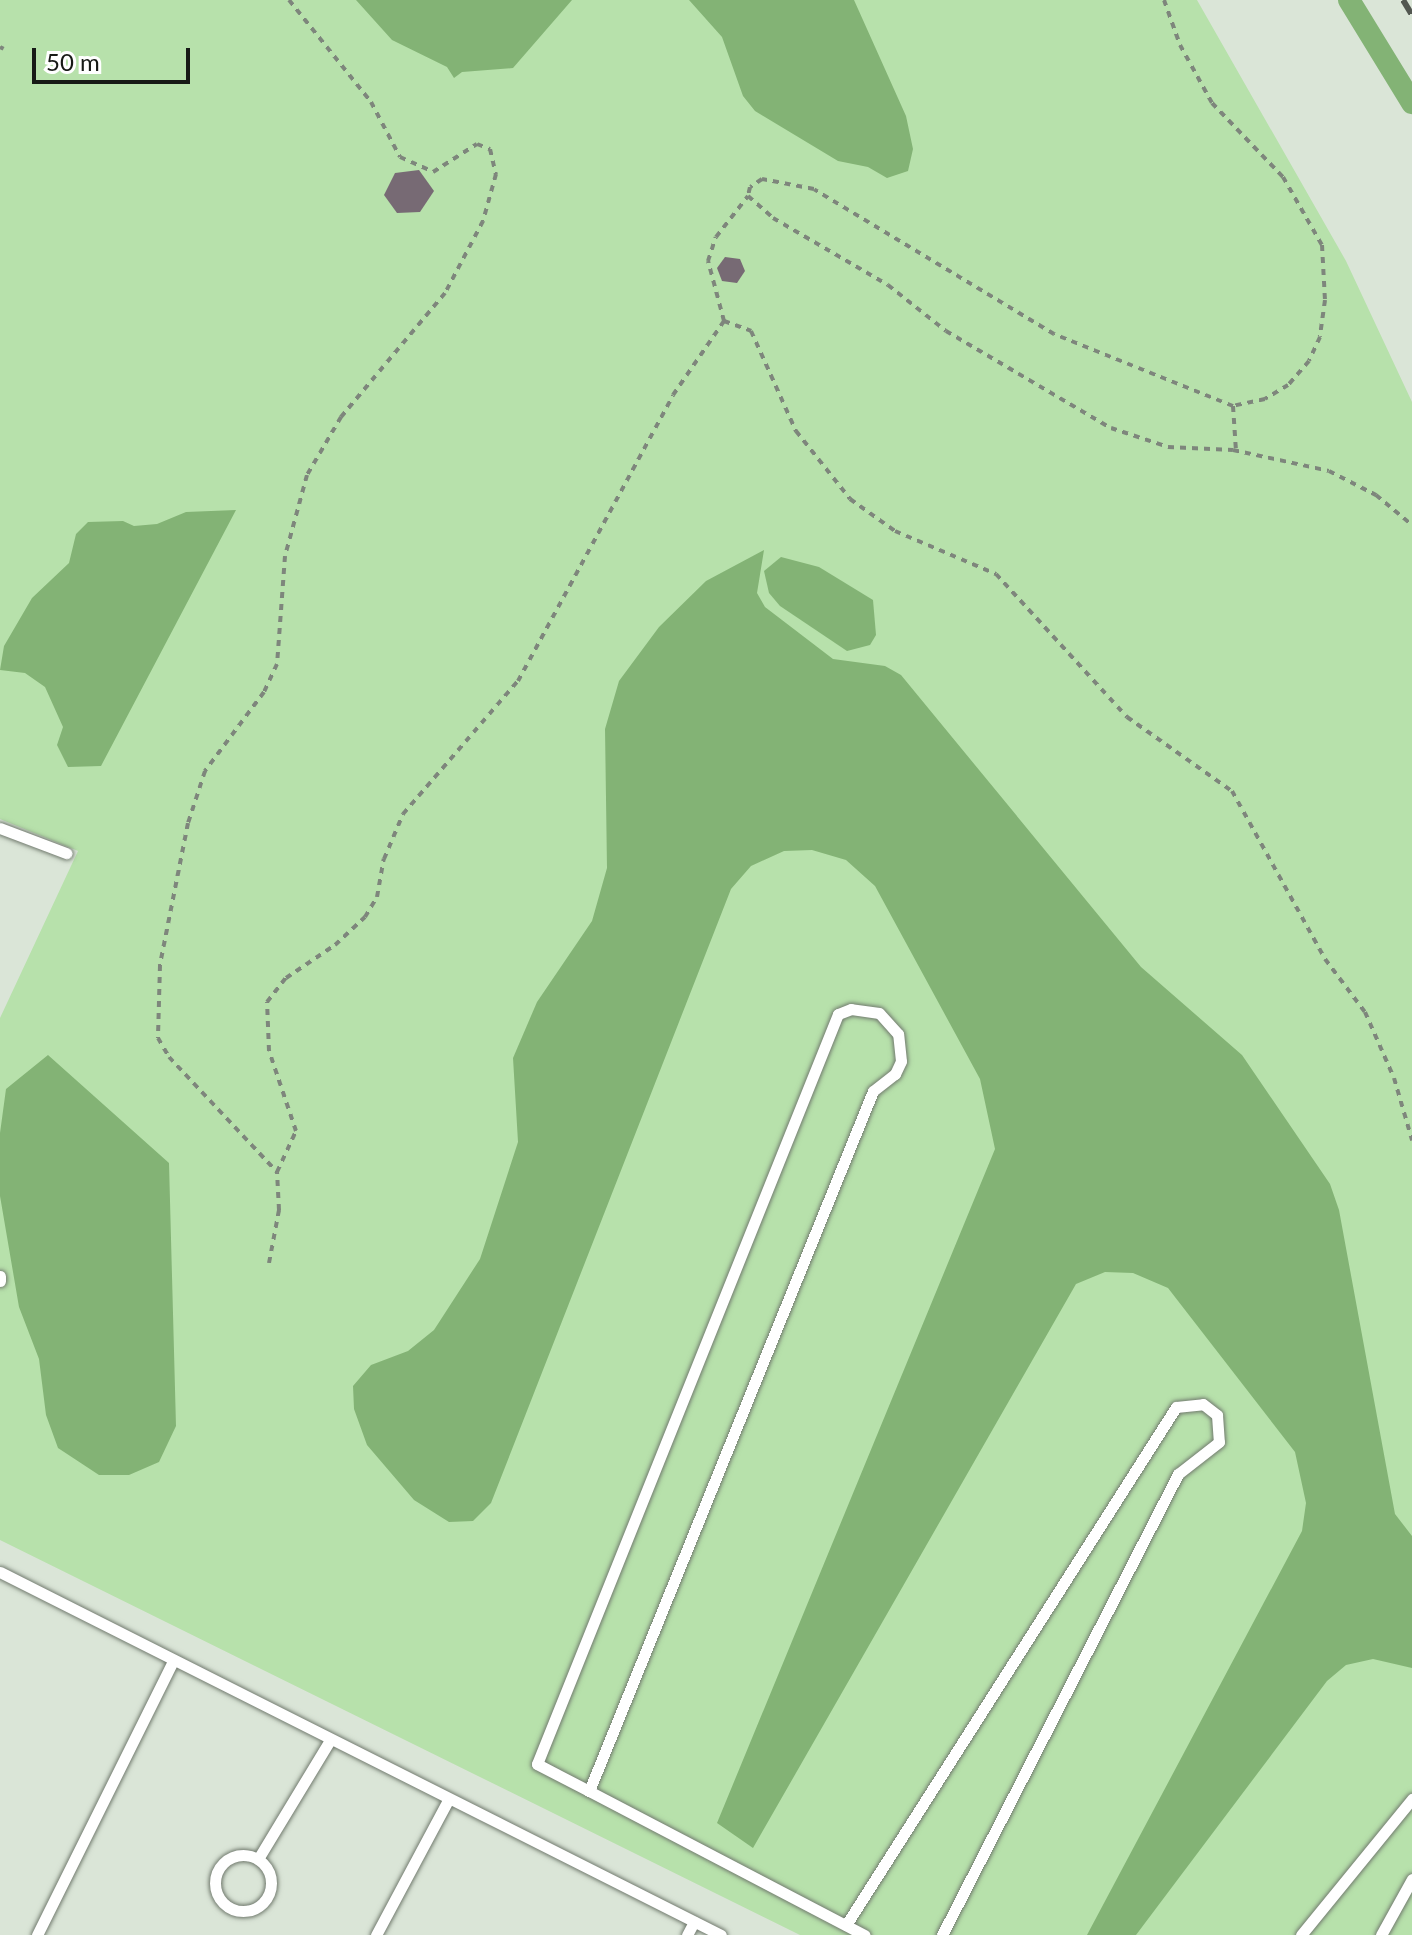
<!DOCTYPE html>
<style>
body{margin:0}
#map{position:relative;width:1412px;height:1935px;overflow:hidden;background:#dae5d7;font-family:Lato,sans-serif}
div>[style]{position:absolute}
.green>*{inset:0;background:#b7e1ab}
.water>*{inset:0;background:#83b375}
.canal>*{height:22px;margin:-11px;padding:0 11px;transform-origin:11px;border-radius:11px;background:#83b375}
.building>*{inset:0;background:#776a74}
.path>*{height:4px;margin-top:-2px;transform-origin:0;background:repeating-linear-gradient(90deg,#7e867c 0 6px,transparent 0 12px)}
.roads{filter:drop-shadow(0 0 2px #727b6f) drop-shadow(0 0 2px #727b6f)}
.lane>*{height:11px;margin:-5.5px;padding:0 5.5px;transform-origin:5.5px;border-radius:5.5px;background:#fff}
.lane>.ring{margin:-5.5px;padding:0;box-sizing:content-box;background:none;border:11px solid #fff;border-radius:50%}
.rail>*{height:6px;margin-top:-3px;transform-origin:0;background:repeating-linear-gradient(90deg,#525750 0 16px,transparent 0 24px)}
span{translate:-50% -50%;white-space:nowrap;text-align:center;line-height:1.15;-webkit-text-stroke:6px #fff;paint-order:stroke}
.scale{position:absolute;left:32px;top:48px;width:158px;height:36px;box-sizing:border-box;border:4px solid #171a16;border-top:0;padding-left:10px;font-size:24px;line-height:28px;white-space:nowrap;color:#171a16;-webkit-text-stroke:6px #fff;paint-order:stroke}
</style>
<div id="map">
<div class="green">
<div style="clip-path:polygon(0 0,1197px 0,1346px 261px,1412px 402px,1412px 1935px,800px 1935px,0 1540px,0 1018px,78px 851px,0 819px)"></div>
</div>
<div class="water">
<div style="clip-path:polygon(356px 0,572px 0,513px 68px,462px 72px,454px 78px,447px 67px,392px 40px)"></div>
<div style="clip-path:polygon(689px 0,854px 0,906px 116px,913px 149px,908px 171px,887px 178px,868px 167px,838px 161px,755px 111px,743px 96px,722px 37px)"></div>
<div style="clip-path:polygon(236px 510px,101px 766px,68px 767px,57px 745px,63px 727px,45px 687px,25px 673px,0 670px,4px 646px,32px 598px,69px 563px,76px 534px,88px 522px,123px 521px,134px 526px,157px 524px,186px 512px)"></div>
<div style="clip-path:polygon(764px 550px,757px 593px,765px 607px,833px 659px,885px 666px,901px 675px,1141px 967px,1242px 1055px,1330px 1184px,1339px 1210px,1395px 1514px,1412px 1536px,1412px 1668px,1373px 1659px,1346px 1665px,1327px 1681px,1136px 1935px,1087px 1935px,1302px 1531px,1306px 1503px,1295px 1452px,1168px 1288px,1133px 1273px,1105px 1272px,1076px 1284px,753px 1848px,717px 1823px,995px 1149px,980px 1079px,875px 886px,846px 860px,812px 850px,784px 851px,751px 866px,731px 889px,491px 1503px,473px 1521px,449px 1522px,414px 1500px,367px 1445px,354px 1409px,353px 1386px,371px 1365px,408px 1351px,434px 1330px,480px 1259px,518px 1142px,513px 1058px,537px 1002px,592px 921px,607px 868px,605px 729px,619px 681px,659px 627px,706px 581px)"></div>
<div style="clip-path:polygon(781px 557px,819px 567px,873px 600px,876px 635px,870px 645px,847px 651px,780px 606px,769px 593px,764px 571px)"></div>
<div style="clip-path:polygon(48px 1055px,169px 1163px,176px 1426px,159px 1462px,129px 1475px,99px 1475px,58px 1448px,46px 1415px,39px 1359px,19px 1307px,0 1196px,0 1133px,6px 1089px)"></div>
</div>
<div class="canal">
<div style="left:1349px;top:0;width:121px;rotate:58.5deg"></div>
</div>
<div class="building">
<div style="clip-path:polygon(419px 170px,434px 191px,420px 212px,397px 213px,384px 195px,395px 173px)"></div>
<div style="clip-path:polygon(725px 257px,740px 259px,745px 271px,737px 283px,722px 281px,717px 268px)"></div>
</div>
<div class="path">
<div style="left:289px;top:0;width:131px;rotate:51.2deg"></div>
<div style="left:371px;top:102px;width:62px;rotate:62.2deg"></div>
<div style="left:400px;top:157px;width:36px;rotate:24deg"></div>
<div style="left:433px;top:172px;width:52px;rotate:-32.5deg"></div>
<div style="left:477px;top:144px;width:14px;rotate:21deg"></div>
<div style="left:490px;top:149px;width:26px;rotate:77deg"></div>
<div style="left:496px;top:174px;width:49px;rotate:105.5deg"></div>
<div style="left:483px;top:221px;width:81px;rotate:117.8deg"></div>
<div style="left:445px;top:293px;width:162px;rotate:130deg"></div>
<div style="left:341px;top:417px;width:67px;rotate:120.4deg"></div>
<div style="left:307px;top:475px;width:84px;rotate:105.2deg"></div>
<div style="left:285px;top:556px;width:108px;rotate:94.2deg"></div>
<div style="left:277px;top:664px;width:31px;rotate:115deg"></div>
<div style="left:264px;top:692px;width:99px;rotate:126.8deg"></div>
<div style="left:205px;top:771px;width:55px;rotate:108.1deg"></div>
<div style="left:188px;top:823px;width:145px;rotate:101.2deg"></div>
<div style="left:160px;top:965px;width:73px;rotate:91.6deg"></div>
<div style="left:158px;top:1038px;width:22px;rotate:60deg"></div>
<div style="left:169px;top:1057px;width:158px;rotate:46.8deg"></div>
<div style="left:277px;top:1172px;width:45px;rotate:-65.1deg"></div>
<div style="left:296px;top:1131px;width:84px;rotate:-108.6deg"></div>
<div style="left:269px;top:1051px;width:49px;rotate:-92.3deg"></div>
<div style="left:267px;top:1002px;width:31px;rotate:-52deg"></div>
<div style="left:286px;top:978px;width:59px;rotate:-34deg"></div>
<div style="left:335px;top:945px;width:41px;rotate:-43deg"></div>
<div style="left:365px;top:917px;width:23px;rotate:-59deg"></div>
<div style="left:377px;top:897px;width:39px;rotate:-80deg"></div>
<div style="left:384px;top:859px;width:49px;rotate:-67.1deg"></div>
<div style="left:403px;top:814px;width:176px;rotate:-49.2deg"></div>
<div style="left:518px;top:681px;width:325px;rotate:-61.5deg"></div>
<div style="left:673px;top:395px;width:90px;rotate:-55.4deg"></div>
<div style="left:724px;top:321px;width:29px;rotate:20deg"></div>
<div style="left:751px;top:331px;width:110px;rotate:65.8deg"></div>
<div style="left:796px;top:431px;width:87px;rotate:51.5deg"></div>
<div style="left:850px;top:499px;width:55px;rotate:35.4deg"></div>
<div style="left:895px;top:531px;width:110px;rotate:23.1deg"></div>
<div style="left:996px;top:574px;width:194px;rotate:47.5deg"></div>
<div style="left:1127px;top:717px;width:128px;rotate:35.2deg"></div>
<div style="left:1232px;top:791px;width:192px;rotate:61deg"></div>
<div style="left:1325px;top:959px;width:66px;rotate:53deg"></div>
<div style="left:1365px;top:1012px;width:72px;rotate:66.3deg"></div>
<div style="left:1394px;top:1078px;width:65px;rotate:73.8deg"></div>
<div style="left:1164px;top:0;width:48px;rotate:70.4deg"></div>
<div style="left:1180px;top:45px;width:66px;rotate:61.1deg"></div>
<div style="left:1212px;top:103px;width:103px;rotate:46.2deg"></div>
<div style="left:1283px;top:177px;width:78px;rotate:60.2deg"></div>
<div style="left:1322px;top:245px;width:55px;rotate:86.9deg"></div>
<div style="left:1325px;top:300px;width:37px;rotate:98deg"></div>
<div style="left:1320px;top:337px;width:26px;rotate:115deg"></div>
<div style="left:1309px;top:361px;width:32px;rotate:131deg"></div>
<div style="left:1288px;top:385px;width:27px;rotate:149deg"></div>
<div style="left:1265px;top:399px;width:33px;rotate:168deg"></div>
<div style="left:1233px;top:406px;width:193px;rotate:-158.1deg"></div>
<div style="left:1054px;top:334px;width:280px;rotate:-148.9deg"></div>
<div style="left:814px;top:189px;width:53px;rotate:-169.1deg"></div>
<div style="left:762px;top:179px;width:14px;rotate:146deg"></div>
<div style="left:750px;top:187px;width:9px;rotate:103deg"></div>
<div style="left:748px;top:196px;width:33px;rotate:41deg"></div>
<div style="left:773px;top:218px;width:133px;rotate:30.2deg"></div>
<div style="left:888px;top:285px;width:74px;rotate:38.4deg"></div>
<div style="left:946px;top:331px;width:191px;rotate:30.5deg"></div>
<div style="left:1111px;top:428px;width:60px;rotate:18.4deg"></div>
<div style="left:1168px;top:447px;width:65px;rotate:2.6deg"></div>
<div style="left:1233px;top:450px;width:98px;rotate:12.3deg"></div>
<div style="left:1329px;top:471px;width:53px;rotate:27.1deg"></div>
<div style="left:1376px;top:495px;width:47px;rotate:39.8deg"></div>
<div style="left:0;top:47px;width:4px;rotate:27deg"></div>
<div style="left:724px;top:321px;width:62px;rotate:-104.9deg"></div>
<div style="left:708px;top:261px;width:25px;rotate:-72deg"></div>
<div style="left:716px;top:237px;width:52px;rotate:-52deg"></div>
<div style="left:1233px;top:406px;width:45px;rotate:86.2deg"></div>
<div style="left:269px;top:1263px;width:54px;rotate:-79.3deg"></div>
<div style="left:279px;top:1210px;width:38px;rotate:-93deg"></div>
</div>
<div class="roads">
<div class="lane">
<div style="left:0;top:828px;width:71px;rotate:20.7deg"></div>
<div style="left:0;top:1276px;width:5px;rotate:90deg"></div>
<div style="left:0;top:1572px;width:807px;rotate:26.72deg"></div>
<div style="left:589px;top:1791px;width:755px;rotate:-67.92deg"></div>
<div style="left:873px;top:1091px;width:28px;rotate:-38deg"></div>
<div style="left:895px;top:1074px;width:14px;rotate:-65deg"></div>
<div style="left:901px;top:1061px;width:27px;rotate:-96deg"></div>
<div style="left:898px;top:1034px;width:28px;rotate:-132deg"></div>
<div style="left:879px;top:1013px;width:28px;rotate:-172deg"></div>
<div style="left:851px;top:1009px;width:14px;rotate:159deg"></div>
<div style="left:838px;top:1014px;width:808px;rotate:111.87deg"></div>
<div style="left:537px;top:1764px;width:59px;rotate:27.4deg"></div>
<div style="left:589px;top:1791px;width:311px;rotate:27.6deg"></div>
<div class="ring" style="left:215px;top:1855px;width:45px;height:45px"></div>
<div style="left:258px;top:1859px;width:139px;rotate:-58.8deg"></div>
<div style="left:846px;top:1925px;width:614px;rotate:-57.5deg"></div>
<div style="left:1176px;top:1407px;width:27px;rotate:-6deg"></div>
<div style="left:1203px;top:1404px;width:18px;rotate:38deg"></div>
<div style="left:1217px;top:1415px;width:27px;rotate:86deg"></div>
<div style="left:1219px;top:1442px;width:52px;rotate:142deg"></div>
<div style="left:1178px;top:1474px;width:518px;rotate:117.11deg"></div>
<div style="left:37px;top:1935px;width:306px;rotate:-63.6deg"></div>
<div style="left:376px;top:1935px;width:153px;rotate:-61.9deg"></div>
<div style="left:687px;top:1935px;width:15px;rotate:-62deg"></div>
<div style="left:1301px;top:1935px;width:176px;rotate:-50.8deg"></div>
<div style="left:1381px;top:1935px;width:64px;rotate:-61deg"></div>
</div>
</div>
<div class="rail">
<div style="left:1403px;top:0;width:17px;rotate:59deg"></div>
</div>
<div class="scale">50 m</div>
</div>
